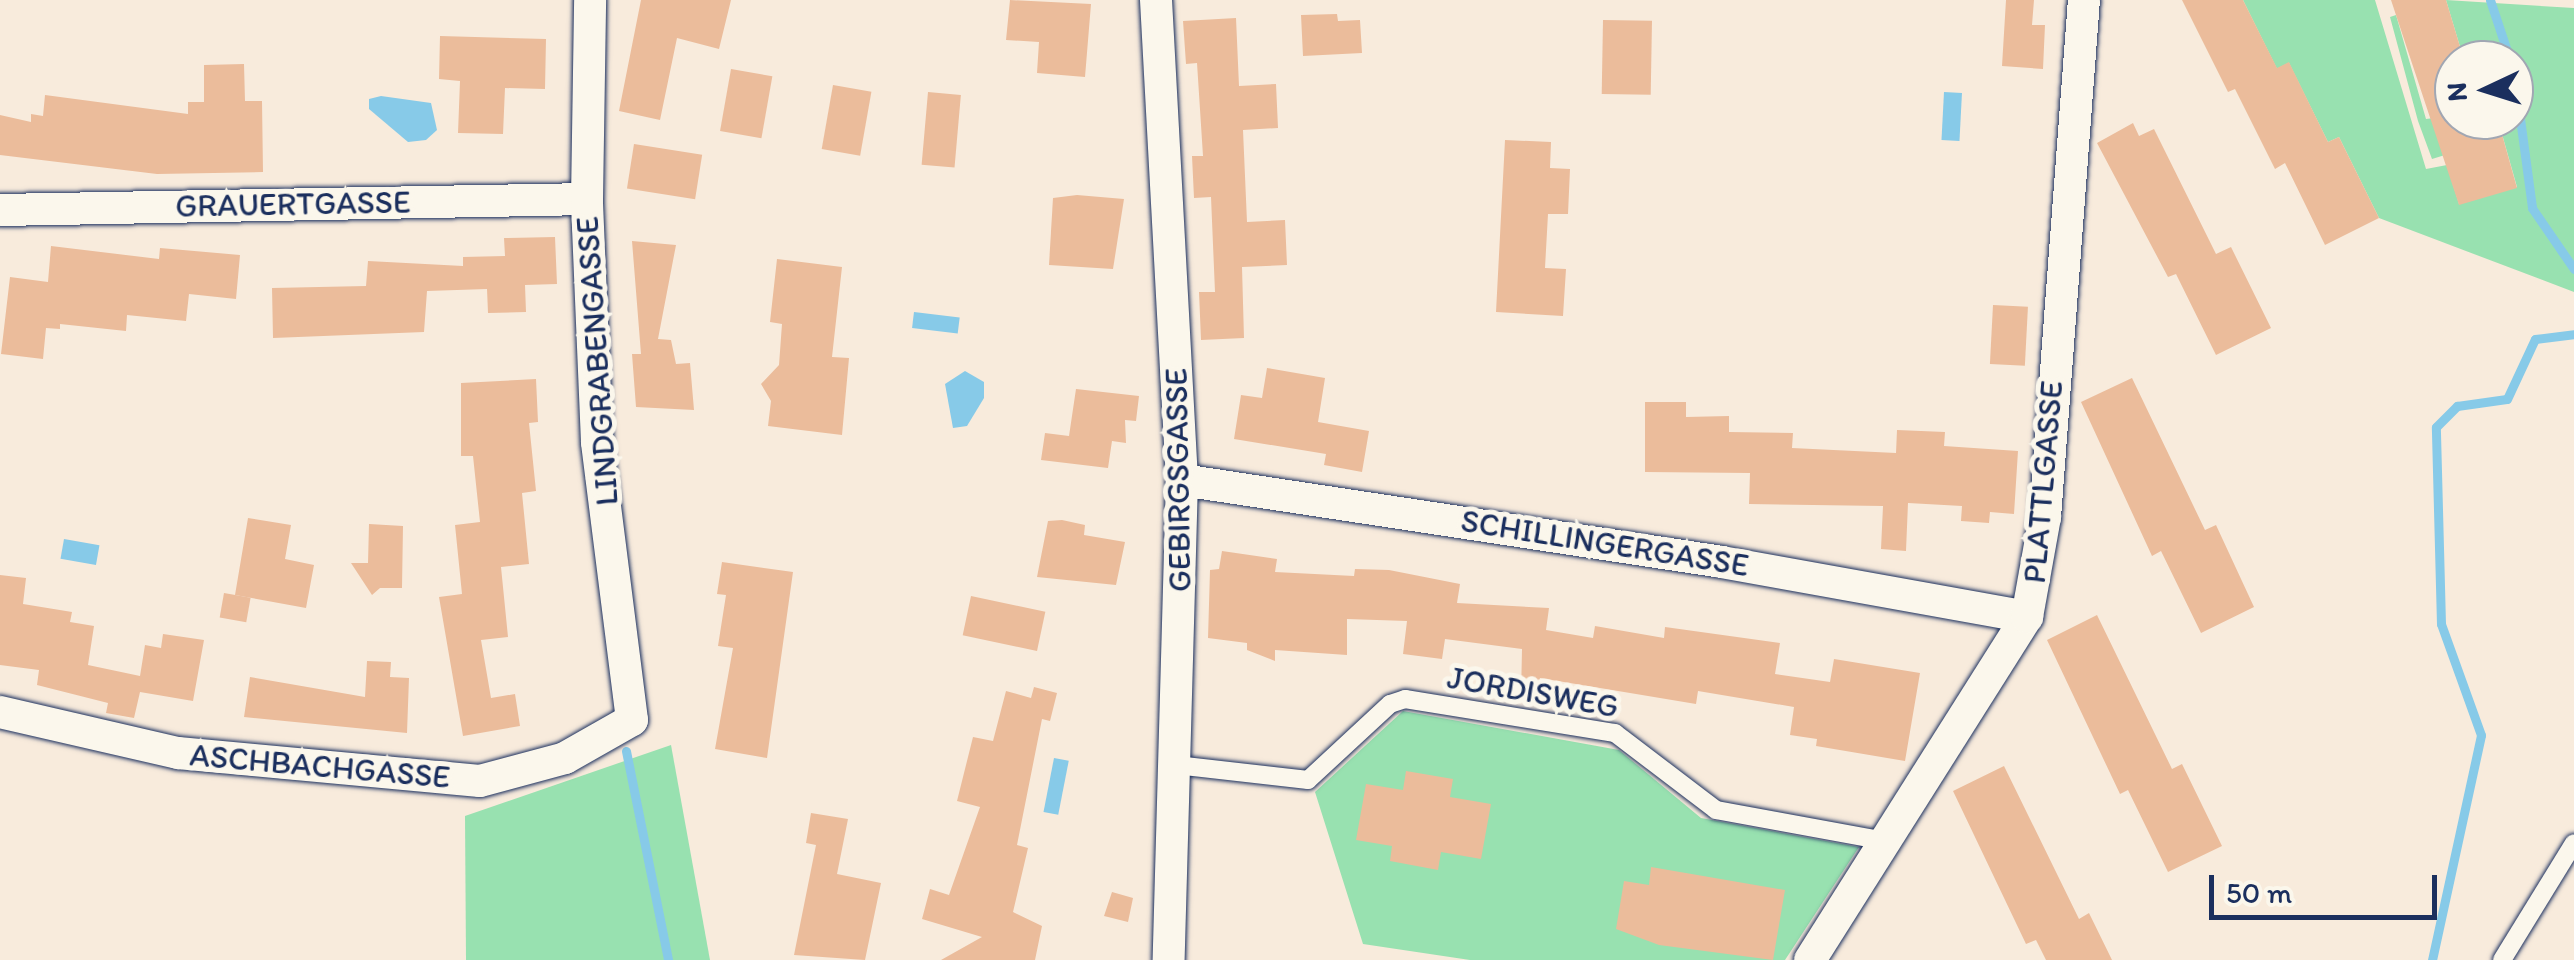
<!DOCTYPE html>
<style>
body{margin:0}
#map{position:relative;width:2574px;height:960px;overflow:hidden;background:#f8ebdc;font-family:Itim,sans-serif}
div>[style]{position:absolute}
.green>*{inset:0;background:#98e1b0}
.water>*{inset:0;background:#87cae8;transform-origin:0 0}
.stream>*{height:9px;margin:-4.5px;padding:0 4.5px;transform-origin:4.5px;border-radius:4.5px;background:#87cae8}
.building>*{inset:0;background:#ebbc9b;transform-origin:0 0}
.roads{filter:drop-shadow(0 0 2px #1b2f5e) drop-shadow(0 0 2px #1b2f5e)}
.lane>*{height:18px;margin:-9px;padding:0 9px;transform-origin:9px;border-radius:9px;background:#fbf7ec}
.street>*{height:32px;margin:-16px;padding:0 16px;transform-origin:16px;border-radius:16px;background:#fbf7ec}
span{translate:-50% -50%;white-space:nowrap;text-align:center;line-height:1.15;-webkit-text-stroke:10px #fbf7ec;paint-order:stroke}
.street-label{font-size:32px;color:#1b2f5e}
.north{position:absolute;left:2434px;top:40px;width:100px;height:100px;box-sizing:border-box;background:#fbf7ec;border:2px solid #a1a7b3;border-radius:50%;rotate:266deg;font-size:28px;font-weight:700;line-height:40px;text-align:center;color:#1b2f5e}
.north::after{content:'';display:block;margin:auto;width:35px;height:45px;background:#1b2f5e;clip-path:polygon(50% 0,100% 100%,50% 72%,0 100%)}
.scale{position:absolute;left:2209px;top:875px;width:228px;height:45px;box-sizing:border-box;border:5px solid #1b2f5e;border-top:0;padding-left:12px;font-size:30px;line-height:35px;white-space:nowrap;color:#1b2f5e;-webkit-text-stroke:8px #fbf7ec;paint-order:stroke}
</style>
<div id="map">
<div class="green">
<div style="clip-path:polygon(2243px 0,2375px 0,2426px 169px,2447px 165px,2459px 204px,2517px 187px,2498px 120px,2514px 120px,2514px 60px,2464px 60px,2446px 0,2574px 8px,2574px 292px,2379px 218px,2339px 137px,2328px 142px,2289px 63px,2277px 69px)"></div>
<div style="clip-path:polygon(2396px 15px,2426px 119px,2434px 118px,2445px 155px,2432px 159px,2418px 121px,2390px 17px)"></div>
<div style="clip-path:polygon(1403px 711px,1619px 750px,1701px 818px,1859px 847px,1785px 960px,1470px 960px,1363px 944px,1315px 792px)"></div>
<div style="clip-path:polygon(671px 745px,710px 960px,466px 960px,465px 816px)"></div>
</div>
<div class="water">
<div style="left:1944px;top:92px;width:18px;height:48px;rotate:3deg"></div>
<div style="clip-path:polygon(381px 96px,431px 103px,437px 130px,426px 140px,408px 142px,369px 109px,369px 99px)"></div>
<div style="left:914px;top:312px;width:46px;height:16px;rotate:7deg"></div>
<div style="clip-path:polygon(965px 371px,984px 382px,984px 398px,967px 426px,953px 428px,945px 384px)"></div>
<div style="left:64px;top:539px;width:36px;height:20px;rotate:10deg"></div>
<div style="left:1054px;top:758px;width:15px;height:55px;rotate:11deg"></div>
</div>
<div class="stream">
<div style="left:2490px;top:0;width:63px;rotate:71.6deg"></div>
<div style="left:2514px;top:74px;width:135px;rotate:82.3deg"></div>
<div style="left:2532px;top:208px;width:74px;rotate:55.5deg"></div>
<div style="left:626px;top:751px;width:213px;rotate:78.6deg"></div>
<div style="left:2432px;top:960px;width:230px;rotate:-77.7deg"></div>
<div style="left:2481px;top:735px;width:118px;rotate:-109.8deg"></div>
<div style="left:2441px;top:624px;width:197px;rotate:-91.5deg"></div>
<div style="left:2436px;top:427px;width:30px;rotate:-45deg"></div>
<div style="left:2457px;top:406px;width:50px;rotate:-8deg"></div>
<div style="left:2507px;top:399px;width:66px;rotate:-65deg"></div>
<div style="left:2535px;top:339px;width:39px;rotate:-7deg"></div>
</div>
<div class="building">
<div style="clip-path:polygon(641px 0,731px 0,719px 49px,677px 38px,660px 120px,619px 111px)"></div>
<div style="clip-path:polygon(1010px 0,1091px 4px,1085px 77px,1037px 73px,1039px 42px,1006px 40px)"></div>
<div style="clip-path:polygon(2006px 0,2034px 0,2032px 25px,2045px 25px,2043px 69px,2002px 66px)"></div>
<div style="clip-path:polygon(2182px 0,2243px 0,2277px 68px,2289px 62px,2328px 142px,2339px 137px,2379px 218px,2325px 245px,2285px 163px,2275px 169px,2235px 89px,2228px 92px)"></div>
<div style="clip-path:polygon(2391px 0,2446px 0,2464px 60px,2454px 60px,2454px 120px,2498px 120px,2517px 188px,2459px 205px)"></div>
<div style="clip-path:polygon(1337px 14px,1338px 21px,1360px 20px,1362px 53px,1303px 56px,1301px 15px)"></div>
<div style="clip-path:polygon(1236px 18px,1239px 86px,1276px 84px,1278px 128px,1243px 130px,1247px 222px,1285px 220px,1287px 265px,1242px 267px,1244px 338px,1201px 340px,1199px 292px,1215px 292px,1211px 197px,1194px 198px,1192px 156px,1203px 156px,1197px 63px,1186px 64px,1183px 21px)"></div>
<div style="left:1603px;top:20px;width:49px;height:74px;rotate:1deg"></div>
<div style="clip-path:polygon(440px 36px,546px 39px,545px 89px,505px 88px,503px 134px,458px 133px,460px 81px,439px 79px)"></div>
<div style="clip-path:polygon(244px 64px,245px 101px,262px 101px,263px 172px,157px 174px,0 155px,0 115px,31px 122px,31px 114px,43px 116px,45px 95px,188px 114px,188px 102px,204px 102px,204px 65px)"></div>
<div style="left:731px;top:69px;width:42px;height:63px;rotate:10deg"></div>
<div style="left:833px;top:85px;width:39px;height:65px;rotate:10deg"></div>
<div style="left:928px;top:92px;width:33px;height:73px;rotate:5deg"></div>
<div style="clip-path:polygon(2133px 123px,2139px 136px,2154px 129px,2216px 254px,2231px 247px,2271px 328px,2216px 355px,2176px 274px,2168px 277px,2097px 143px)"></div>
<div style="clip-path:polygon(1505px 140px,1551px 142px,1550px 168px,1570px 169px,1568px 214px,1548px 214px,1545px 268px,1566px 269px,1563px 316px,1496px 312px)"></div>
<div style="left:634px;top:144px;width:69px;height:45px;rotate:9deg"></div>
<div style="clip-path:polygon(1077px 195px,1124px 199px,1113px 269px,1049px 265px,1053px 198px)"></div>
<div style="clip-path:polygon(555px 237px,557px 284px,525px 285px,526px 312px,488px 313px,487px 289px,427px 291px,424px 332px,273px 338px,272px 288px,366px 286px,368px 261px,463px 266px,463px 257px,505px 256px,504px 238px)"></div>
<div style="clip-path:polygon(632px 241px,676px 245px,658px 339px,671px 340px,676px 364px,690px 363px,694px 410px,636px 407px,632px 354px,641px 354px)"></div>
<div style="clip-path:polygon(51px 246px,159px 259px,160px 248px,240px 255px,236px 299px,189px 294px,186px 321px,127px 315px,126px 331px,60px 324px,60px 329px,46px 328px,43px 359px,1px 354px,10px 277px,48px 282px)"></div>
<div style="clip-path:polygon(777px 259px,842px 267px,832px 357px,849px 358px,842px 435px,768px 426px,771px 401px,761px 384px,779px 365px,782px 324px,770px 322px)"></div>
<div style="left:1993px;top:305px;width:35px;height:59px;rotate:3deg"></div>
<div style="clip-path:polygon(1267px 368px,1325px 378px,1318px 422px,1369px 431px,1362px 472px,1324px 465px,1326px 454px,1234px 439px,1241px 395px,1262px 398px)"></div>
<div style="clip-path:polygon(2132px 378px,2205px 530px,2216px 525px,2254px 607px,2201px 633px,2161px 551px,2152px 556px,2081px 402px)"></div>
<div style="clip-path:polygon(536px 379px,538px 422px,529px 423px,536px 491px,522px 493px,529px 564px,501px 567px,508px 637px,481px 640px,491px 698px,515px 694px,520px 726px,463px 736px,439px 597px,462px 594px,455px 525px,480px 522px,473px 456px,461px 456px,461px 383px)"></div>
<div style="clip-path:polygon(1076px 389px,1139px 396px,1136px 421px,1125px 420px,1126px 443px,1112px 441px,1108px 468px,1041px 460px,1045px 433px,1069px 436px)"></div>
<div style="clip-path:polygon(1645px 402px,1686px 402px,1686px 417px,1729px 416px,1729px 432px,1793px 433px,1792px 448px,1896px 453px,1897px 430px,1945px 432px,1944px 446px,2018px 451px,2014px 514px,1990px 512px,1989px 523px,1961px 521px,1962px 506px,1908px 503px,1906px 551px,1881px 549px,1883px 506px,1749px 504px,1750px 473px,1645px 472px)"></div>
<div style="clip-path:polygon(248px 518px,291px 525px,285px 559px,314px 565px,306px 608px,235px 595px)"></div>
<div style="clip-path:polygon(1062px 520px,1085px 525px,1084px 535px,1125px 542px,1116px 585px,1037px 577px,1048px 521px)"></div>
<div style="clip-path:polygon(369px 524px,403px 526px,402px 588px,380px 588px,372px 595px,351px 563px,368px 563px)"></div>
<div style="clip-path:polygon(1222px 551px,1277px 559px,1275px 572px,1354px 576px,1355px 569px,1389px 570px,1460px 584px,1457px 603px,1549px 608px,1546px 630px,1593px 638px,1595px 626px,1664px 638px,1665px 627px,1780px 643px,1775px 674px,1830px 682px,1834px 659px,1920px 673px,1905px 761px,1816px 746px,1817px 739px,1790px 735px,1794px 707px,1698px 691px,1696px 704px,1540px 678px,1537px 697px,1521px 696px,1522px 649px,1445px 639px,1442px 659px,1403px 654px,1407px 621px,1347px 619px,1347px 655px,1275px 650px,1275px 661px,1247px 650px,1247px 643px,1208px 638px,1210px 570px,1219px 569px)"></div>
<div style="clip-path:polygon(722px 562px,793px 572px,767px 758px,715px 749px,733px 648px,718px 646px,726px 595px,717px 594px)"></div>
<div style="clip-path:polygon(0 575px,26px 578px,23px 604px,72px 612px,70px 622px,94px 626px,88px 665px,140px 676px,145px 645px,161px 648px,163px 634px,204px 640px,193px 701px,140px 692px,134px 718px,106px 713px,108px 703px,37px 685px,39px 670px,0 665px)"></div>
<div style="left:224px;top:593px;width:27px;height:25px;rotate:10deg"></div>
<div style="left:971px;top:596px;width:76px;height:40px;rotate:12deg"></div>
<div style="clip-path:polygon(2097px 615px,2172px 769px,2182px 764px,2222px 846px,2168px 872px,2128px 790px,2120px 794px,2047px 640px)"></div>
<div style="clip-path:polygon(367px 661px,391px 662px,390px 677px,409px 678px,407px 733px,244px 717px,250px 677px,365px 697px)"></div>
<div style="clip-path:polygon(1034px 687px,1057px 693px,1050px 721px,1042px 719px,1017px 845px,1028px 848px,1013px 912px,1042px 926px,1035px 960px,941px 960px,982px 937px,922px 919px,930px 889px,949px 895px,980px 807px,957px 801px,973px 737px,993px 741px,1006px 691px,1031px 698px)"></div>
<div style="clip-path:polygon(2004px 766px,2079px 919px,2089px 913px,2112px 960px,2046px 960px,2036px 940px,2026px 944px,1953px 791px)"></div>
<div style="clip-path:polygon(1406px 771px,1453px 779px,1450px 797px,1491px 804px,1481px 859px,1441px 852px,1438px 870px,1390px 861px,1392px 846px,1356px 840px,1366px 784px,1403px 790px)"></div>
<div style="clip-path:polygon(811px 813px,848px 819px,837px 874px,881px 883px,865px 960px,794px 955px,816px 845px,806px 843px)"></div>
<div style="clip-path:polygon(1651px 867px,1785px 890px,1773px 960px,1659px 945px,1616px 929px,1624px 881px,1649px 885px)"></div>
<div style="clip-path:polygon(1112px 892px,1133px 898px,1128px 922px,1104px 916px)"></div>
</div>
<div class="roads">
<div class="lane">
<div style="left:1176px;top:765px;width:133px;rotate:6.5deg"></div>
<div style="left:1308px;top:780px;width:112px;rotate:-42.8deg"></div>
<div style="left:1390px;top:704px;width:16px;rotate:-18deg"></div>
<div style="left:1405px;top:699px;width:213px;rotate:9.2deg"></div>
<div style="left:1615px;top:733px;width:127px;rotate:37.3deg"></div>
<div style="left:1716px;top:810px;width:172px;rotate:10.4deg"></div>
<div style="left:2502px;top:960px;width:137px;rotate:-58.4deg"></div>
</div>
<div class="street">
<div style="left:1156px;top:0;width:481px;rotate:86.9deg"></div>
<div style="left:1182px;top:480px;width:480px;rotate:91.6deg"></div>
<div style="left:0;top:210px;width:587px;rotate:-1.07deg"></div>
<div style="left:1182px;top:480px;width:546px;rotate:8.63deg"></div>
<div style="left:1722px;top:562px;width:310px;rotate:10.2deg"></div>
<div style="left:0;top:712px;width:183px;rotate:13deg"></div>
<div style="left:178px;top:753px;width:303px;rotate:5.3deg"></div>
<div style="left:480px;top:781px;width:88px;rotate:-15.1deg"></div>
<div style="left:565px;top:758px;width:77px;rotate:-29.6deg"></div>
<div style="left:632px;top:720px;width:280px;rotate:-97.2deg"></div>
<div style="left:597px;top:442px;width:243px;rotate:-92.4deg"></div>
<div style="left:587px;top:199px;width:199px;rotate:-89.1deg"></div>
<div style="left:1810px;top:960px;width:406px;rotate:-57.7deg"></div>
<div style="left:2027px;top:617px;width:102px;rotate:-79.8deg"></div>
<div style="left:2045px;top:517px;width:518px;rotate:-85.69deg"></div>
</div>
</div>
<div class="street-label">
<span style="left:293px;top:204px;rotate:-1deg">GRAUERTGASSE</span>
<span style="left:597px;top:361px;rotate:-94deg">LINDGRABENGASSE</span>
<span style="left:1178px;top:480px;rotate:-91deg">GEBIRGSGASSE</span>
<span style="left:2043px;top:482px;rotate:-85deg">PLATTLGASSE</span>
<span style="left:1605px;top:543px;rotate:9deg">SCHILLINGERGASSE</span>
<span style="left:1533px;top:692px;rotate:10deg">JORDISWEG</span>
<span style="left:320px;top:766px;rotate:5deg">ASCHBACHGASSE</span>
</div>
<div class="north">N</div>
<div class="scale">50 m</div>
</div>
